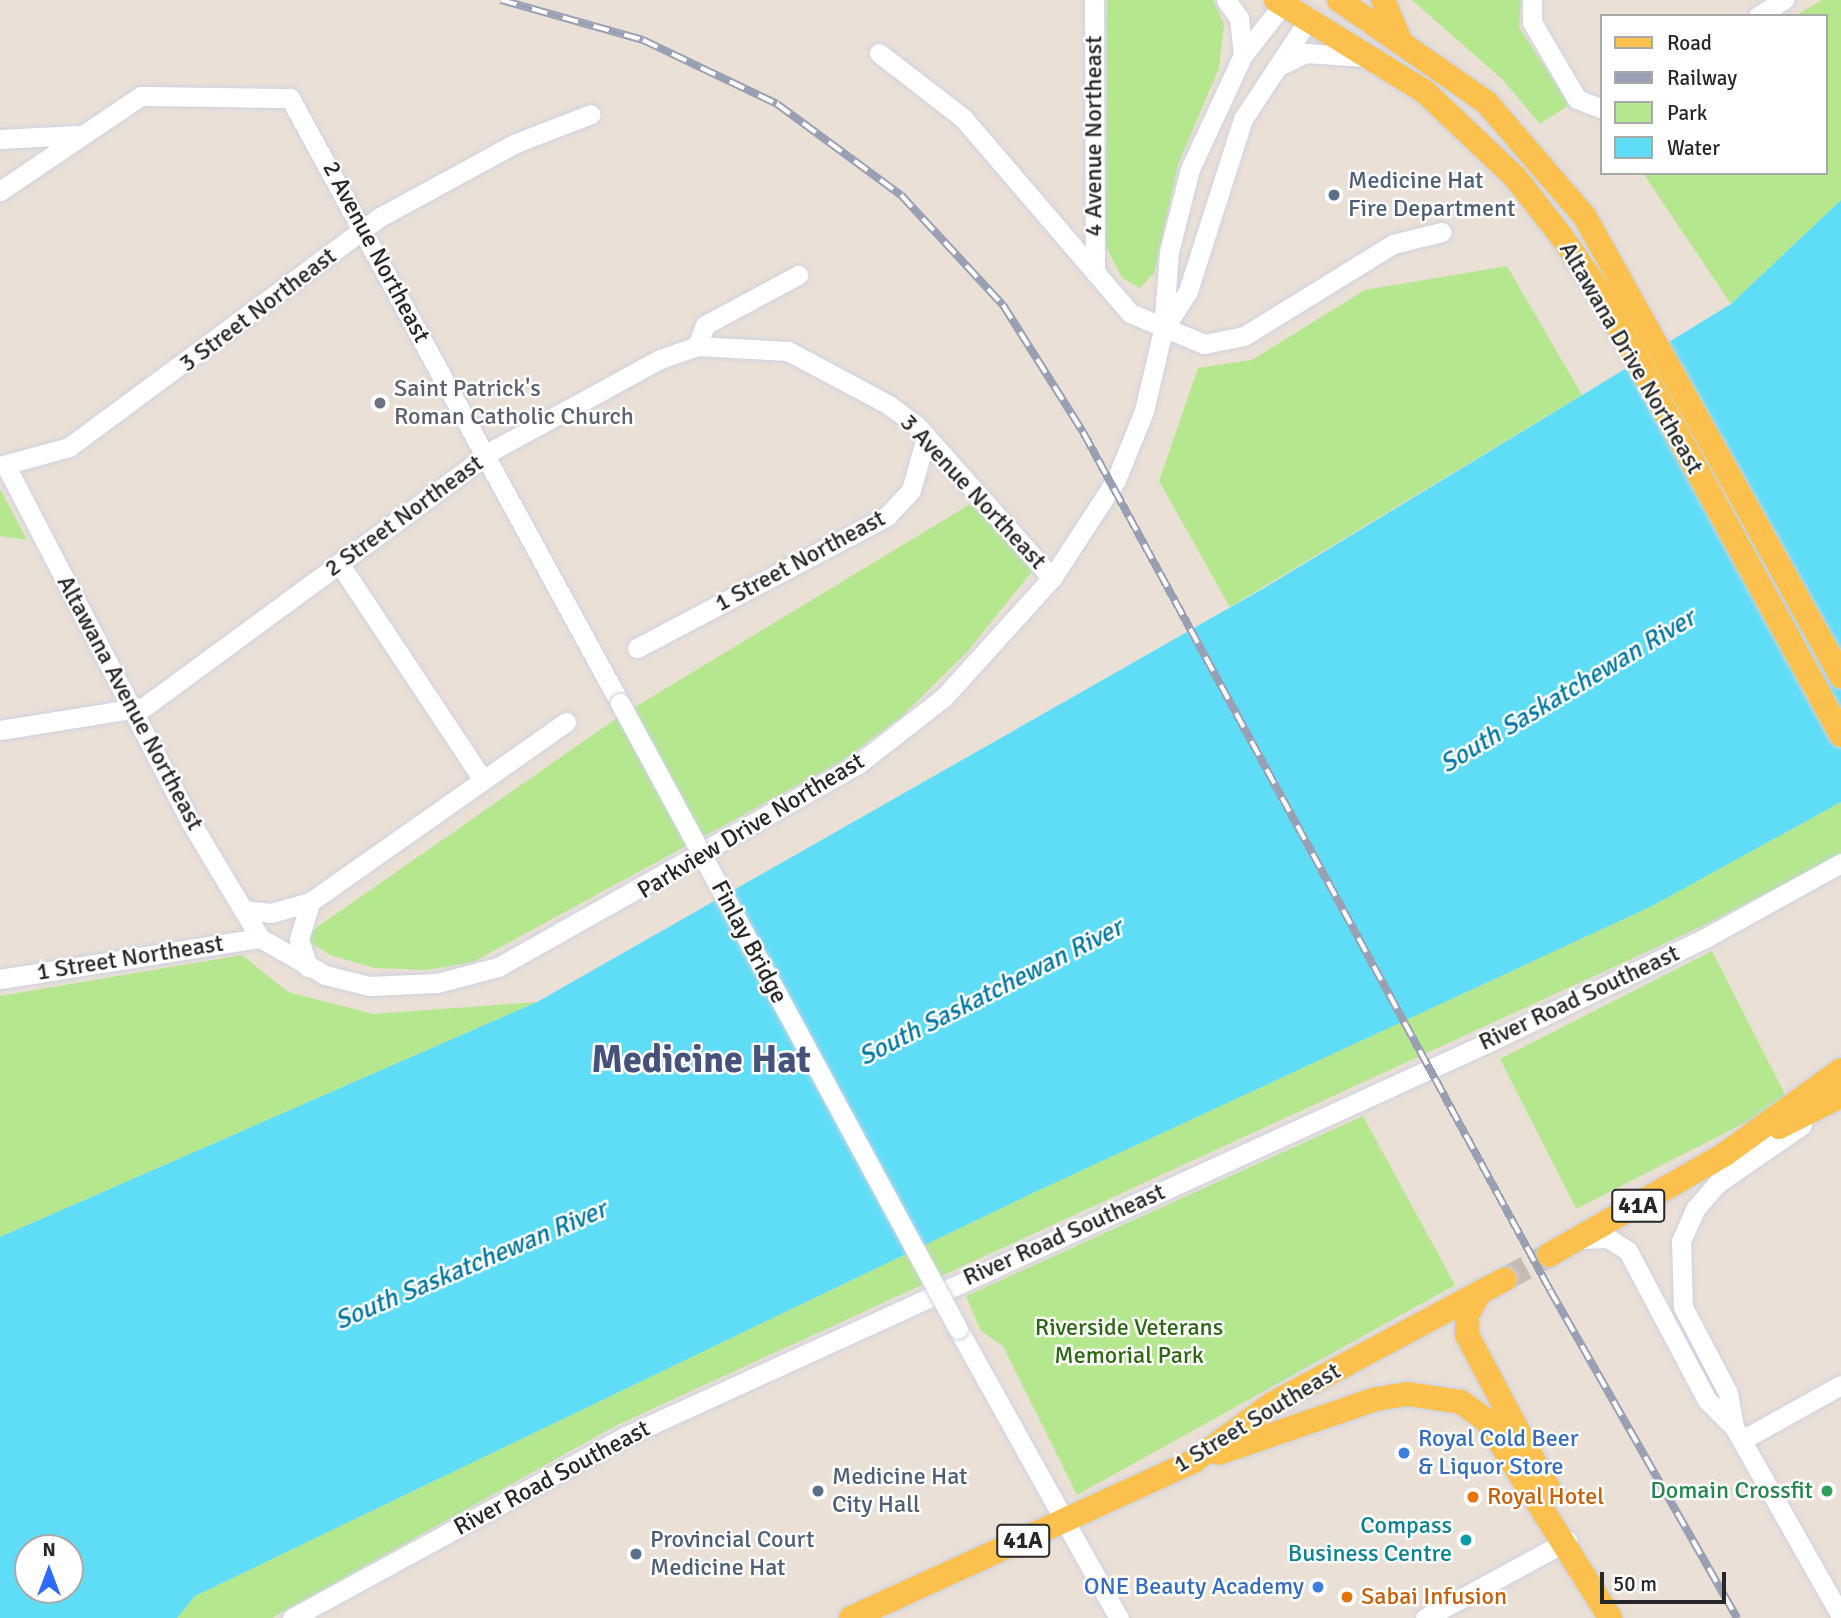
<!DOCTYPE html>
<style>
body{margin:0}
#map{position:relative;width:1841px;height:1618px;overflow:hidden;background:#ebe0d6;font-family:Signika,sans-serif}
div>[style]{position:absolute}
.green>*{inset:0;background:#b4e78e;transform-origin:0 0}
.water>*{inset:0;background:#5fddf7}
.major-tunnel>*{height:24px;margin-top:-12px;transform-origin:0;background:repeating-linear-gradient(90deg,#c4bbb3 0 24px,transparent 0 36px)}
.roads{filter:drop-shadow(0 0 2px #ccd2e2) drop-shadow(0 0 2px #ccd2e2)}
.minor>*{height:19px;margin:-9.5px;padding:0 9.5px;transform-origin:9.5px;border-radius:9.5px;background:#fff}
.major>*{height:24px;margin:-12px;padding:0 12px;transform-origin:12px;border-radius:12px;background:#fbc14c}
.rail>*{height:8px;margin-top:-4px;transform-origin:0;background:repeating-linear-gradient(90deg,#fff 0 16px,#99a0b3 0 32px);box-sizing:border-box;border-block:2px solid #99a0b3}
.bridges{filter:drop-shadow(0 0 2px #ccd2e2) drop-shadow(0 0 2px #ccd2e2)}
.minor-bridge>*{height:19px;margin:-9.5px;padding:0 9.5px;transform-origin:9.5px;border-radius:9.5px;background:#fff}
.dots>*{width:19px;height:19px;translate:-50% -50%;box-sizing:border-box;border:4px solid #fff;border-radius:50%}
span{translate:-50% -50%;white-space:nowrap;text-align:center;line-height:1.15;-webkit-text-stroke:5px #fff;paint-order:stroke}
.shield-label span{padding:2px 5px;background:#fff;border:2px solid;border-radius:5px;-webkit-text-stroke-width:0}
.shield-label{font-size:23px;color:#272727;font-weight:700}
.street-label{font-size:24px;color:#272727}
.service-label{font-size:24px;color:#4e5e75}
.left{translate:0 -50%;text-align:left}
.worship-label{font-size:24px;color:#5b616d}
.park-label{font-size:24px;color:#2d6713}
.shop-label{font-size:24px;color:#366cbe}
.right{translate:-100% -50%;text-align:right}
.leisure-label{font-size:24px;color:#27864d}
.food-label{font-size:24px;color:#c56008}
.culture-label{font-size:24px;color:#0d838f}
.water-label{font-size:26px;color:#03789e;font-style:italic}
.town-label{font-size:38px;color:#45537a;font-weight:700}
.legend{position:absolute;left:1600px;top:14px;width:228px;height:161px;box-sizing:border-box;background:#fff;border:2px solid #a9a9a9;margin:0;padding:9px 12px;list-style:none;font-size:21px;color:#272727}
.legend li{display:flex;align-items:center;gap:14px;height:35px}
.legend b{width:35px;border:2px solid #a9a9a9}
.north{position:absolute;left:14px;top:1534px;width:70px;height:70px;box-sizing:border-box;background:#fff;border:2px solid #a9a9a9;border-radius:50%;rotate:0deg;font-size:19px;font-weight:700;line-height:28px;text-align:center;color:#272727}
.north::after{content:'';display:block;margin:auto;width:24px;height:32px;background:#2f6aff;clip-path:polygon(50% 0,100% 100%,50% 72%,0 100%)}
.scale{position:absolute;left:1600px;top:1572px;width:126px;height:32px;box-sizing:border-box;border:4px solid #272727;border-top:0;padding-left:9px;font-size:21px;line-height:24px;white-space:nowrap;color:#272727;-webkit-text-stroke:5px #fff;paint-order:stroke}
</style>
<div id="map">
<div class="green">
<div style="clip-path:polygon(1107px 0,1213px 0,1224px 24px,1219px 68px,1179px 162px,1154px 273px,1140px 288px,1122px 278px,1106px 247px)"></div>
<div style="clip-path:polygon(1412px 0,1521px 0,1519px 27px,1569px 105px,1540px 124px,1503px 80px)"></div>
<div style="clip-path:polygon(1822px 0,1841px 0,1841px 200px,1731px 304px,1643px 173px,1825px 173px,1825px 16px,1795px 16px)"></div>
<div style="clip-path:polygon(1507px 266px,1582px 395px,1230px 607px,1159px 481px,1198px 368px,1252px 360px,1365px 290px)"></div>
<div style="clip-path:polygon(0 489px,27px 540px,0 536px)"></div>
<div style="clip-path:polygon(972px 503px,1034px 569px,967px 652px,901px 717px,842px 761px,473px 962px,426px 970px,375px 968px,330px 955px,303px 937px,617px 718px)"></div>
<div style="clip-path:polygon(1841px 802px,1841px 854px,1705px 925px,615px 1426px,272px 1618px,177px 1618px,195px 1596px,1033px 1193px,1652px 906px)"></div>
<div style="left:1712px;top:951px;width:168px;height:238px;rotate:63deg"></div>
<div style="clip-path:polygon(242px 955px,288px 992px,373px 1014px,537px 1002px,0 1237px,0 996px)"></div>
<div style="clip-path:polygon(1363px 1116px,1455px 1285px,1077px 1495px,1003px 1346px,981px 1331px,966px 1296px)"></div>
</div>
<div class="water">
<div style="clip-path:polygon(evenodd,1841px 200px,1841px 802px,1652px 906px,1033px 1193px,195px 1596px,177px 1618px,0 1618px,0 1237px,537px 1002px,1266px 587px,1579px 397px,1731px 304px,1841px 200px,28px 1548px,70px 1548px,70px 1590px,28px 1590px,28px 1548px)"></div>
</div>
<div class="major-tunnel">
<div style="left:1505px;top:1279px;width:50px;rotate:-28.6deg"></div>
</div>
<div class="roads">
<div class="minor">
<div style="left:1094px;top:0;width:272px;rotate:89.8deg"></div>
<div style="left:1226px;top:0;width:22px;rotate:54deg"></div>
<div style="left:1239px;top:18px;width:37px;rotate:84deg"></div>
<div style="left:1532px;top:0;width:22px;rotate:90deg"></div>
<div style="left:1532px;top:22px;width:89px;rotate:59.7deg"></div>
<div style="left:1577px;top:99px;width:26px;rotate:21deg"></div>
<div style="left:1758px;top:16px;width:31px;rotate:-32deg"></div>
<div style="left:879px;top:53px;width:106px;rotate:37.7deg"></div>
<div style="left:963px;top:118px;width:257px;rotate:49.4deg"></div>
<div style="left:1130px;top:313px;width:80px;rotate:22.7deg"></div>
<div style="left:1204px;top:344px;width:41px;rotate:-11.3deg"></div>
<div style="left:1244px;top:336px;width:175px;rotate:-31.7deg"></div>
<div style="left:1393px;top:244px;width:50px;rotate:-13.8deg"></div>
<div style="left:1277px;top:67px;width:32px;rotate:-26deg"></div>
<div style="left:1306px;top:53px;width:59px;rotate:3.9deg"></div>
<div style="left:0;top:139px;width:76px;rotate:-3deg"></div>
<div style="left:0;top:191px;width:170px;rotate:-34deg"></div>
<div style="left:141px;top:96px;width:149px;rotate:0.8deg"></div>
<div style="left:290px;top:98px;width:689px;rotate:61.39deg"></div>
<div style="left:1164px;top:329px;width:45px;rotate:-57.7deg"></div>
<div style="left:1188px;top:291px;width:181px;rotate:-72.3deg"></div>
<div style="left:1243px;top:119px;width:122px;rotate:-56.7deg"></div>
<div style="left:697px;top:346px;width:91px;rotate:3.1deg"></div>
<div style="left:788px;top:351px;width:115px;rotate:28.1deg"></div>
<div style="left:889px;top:405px;width:34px;rotate:37deg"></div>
<div style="left:916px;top:425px;width:205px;rotate:48.4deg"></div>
<div style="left:0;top:466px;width:72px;rotate:-15.4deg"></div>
<div style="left:69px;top:447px;width:387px;rotate:-36.5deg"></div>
<div style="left:380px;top:217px;width:155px;rotate:-28.6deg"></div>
<div style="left:516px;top:143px;width:80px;rotate:-21.1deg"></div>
<div style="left:6px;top:466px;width:400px;rotate:62.6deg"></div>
<div style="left:190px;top:821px;width:136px;rotate:59.1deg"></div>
<div style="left:260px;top:938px;width:75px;rotate:29.6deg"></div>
<div style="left:325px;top:975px;width:45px;rotate:14deg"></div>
<div style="left:369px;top:986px;width:68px;rotate:-2.5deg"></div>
<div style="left:437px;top:983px;width:63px;rotate:-14.7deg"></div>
<div style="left:498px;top:967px;width:412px;rotate:-29.4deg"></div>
<div style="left:857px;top:765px;width:110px;rotate:-38deg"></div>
<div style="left:944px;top:697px;width:161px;rotate:-47.8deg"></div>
<div style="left:1052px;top:578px;width:117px;rotate:-56.9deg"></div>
<div style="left:1116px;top:480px;width:74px;rotate:-67.9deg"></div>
<div style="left:1144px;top:411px;width:83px;rotate:-76.8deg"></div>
<div style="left:1163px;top:330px;width:78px;rotate:-85.6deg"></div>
<div style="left:1169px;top:252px;width:86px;rotate:-75.8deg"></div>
<div style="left:1190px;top:169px;width:126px;rotate:-65.1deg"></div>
<div style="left:1243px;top:55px;width:66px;rotate:-51.7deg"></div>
<div style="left:339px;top:563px;width:258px;rotate:56.4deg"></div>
<div style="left:637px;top:648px;width:283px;rotate:-27.8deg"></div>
<div style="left:887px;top:516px;width:35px;rotate:-47deg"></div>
<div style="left:911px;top:490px;width:51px;rotate:-74.1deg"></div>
<div style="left:0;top:730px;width:146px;rotate:-9.1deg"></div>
<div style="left:144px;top:707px;width:438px;rotate:-36.3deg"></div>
<div style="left:497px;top:448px;width:186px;rotate:-28.6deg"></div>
<div style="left:660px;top:359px;width:39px;rotate:-19deg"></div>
<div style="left:697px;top:346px;width:22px;rotate:-69deg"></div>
<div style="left:705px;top:325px;width:106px;rotate:-28.3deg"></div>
<div style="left:243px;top:910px;width:28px;rotate:6deg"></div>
<div style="left:271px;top:913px;width:41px;rotate:-15.8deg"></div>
<div style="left:310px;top:902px;width:313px;rotate:-35.1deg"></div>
<div style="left:308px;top:967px;width:29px;rotate:-108deg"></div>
<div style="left:299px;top:939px;width:39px;rotate:-73deg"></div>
<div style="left:0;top:979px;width:263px;rotate:-9deg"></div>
<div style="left:1579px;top:1239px;width:29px;rotate:-2deg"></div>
<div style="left:1608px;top:1238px;width:24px;rotate:33deg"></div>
<div style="left:1628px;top:1251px;width:169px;rotate:62.1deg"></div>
<div style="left:1707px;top:1400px;width:38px;rotate:45deg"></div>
<div style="left:1734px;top:1427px;width:217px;rotate:60.5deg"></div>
<div style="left:958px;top:1329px;width:331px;rotate:60.9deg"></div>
<div style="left:1734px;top:1427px;width:35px;rotate:-100deg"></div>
<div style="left:1728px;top:1393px;width:97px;rotate:-117.6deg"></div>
<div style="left:1683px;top:1307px;width:66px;rotate:-91.7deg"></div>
<div style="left:1681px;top:1241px;width:36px;rotate:-66deg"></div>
<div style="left:1696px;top:1208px;width:33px;rotate:-49deg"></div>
<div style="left:1718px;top:1183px;width:102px;rotate:-34.6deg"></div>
<div style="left:1742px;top:1440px;width:113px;rotate:-29.1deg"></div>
<div style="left:292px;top:1618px;width:378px;rotate:-28.6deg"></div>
<div style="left:624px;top:1437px;width:949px;rotate:-24.54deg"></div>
<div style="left:1487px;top:1043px;width:244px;rotate:-25.7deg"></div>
<div style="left:1707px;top:937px;width:153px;rotate:-28.9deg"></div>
<div style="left:1425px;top:1618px;width:162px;rotate:-28.5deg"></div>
</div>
<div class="major">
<div style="left:1276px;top:0;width:174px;rotate:31.6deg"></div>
<div style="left:1424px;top:91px;width:125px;rotate:43.4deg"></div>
<div style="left:1515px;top:177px;width:76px;rotate:51.9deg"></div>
<div style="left:1562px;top:237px;width:71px;rotate:55.9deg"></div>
<div style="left:1602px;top:296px;width:500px;rotate:61.4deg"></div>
<div style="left:1339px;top:0;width:180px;rotate:34.8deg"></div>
<div style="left:1487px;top:103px;width:150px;rotate:49.3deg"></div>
<div style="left:1585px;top:217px;width:526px;rotate:60.85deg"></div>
<div style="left:1383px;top:0;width:43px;rotate:67deg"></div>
<div style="left:1779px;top:1127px;width:69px;rotate:-26.6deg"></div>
<div style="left:1549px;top:1255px;width:203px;rotate:-29.8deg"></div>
<div style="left:1725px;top:1154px;width:143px;rotate:-35.9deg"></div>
<div style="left:1480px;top:1292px;width:26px;rotate:119deg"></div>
<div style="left:1467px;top:1315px;width:20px;rotate:90deg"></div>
<div style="left:1467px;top:1335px;width:177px;rotate:62deg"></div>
<div style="left:1219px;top:1453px;width:166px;rotate:-19deg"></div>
<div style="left:1376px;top:1399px;width:32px;rotate:-9deg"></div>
<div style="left:1408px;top:1394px;width:54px;rotate:8.6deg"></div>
<div style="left:1461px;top:1402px;width:31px;rotate:36deg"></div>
<div style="left:1486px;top:1420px;width:234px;rotate:57.9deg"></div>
<div style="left:851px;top:1618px;width:377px;rotate:-24.6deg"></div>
<div style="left:1194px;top:1461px;width:97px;rotate:-36.2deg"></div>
<div style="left:1272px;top:1404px;width:264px;rotate:-28.2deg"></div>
</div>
</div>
<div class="rail">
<div style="left:501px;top:0;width:148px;rotate:15.7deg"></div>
<div style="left:643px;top:40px;width:148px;rotate:25.5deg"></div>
<div style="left:777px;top:104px;width:154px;rotate:36.3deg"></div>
<div style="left:901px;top:195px;width:150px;rotate:47.2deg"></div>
<div style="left:1003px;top:305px;width:150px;rotate:57.8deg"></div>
<div style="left:1083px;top:432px;width:977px;rotate:61.44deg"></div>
<div style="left:1550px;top:1290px;width:378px;rotate:60.3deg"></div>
</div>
<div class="bridges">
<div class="minor-bridge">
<div style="left:620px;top:703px;width:711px;rotate:61.63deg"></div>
</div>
</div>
<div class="dots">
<div style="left:1334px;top:195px;background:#5c6f8a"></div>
<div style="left:380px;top:403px;background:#6b7280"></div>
<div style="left:1404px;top:1453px;background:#3f7fe0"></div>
<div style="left:818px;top:1491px;background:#5c6f8a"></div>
<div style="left:1827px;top:1491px;background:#2e9e5b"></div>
<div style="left:1473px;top:1497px;background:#e8710a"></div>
<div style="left:1466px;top:1540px;background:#0f9aa8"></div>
<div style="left:636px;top:1554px;background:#5c6f8a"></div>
<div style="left:1318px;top:1587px;background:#3f7fe0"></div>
<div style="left:1347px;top:1597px;background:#e8710a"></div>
</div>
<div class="shield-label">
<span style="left:1638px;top:1206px">41A</span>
<span style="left:1023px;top:1541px">41A</span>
</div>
<div class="street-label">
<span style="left:1094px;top:136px;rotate:-90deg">4 Avenue Northeast</span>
<span style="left:376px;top:252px;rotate:62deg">2 Avenue Northeast</span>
<span style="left:258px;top:310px;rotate:-37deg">3 Street Northeast</span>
<span style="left:1631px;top:358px;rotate:60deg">Altawana Drive Northeast</span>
<span style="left:973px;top:492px;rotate:47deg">3 Avenue Northeast</span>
<span style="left:404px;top:516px;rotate:-36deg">2 Street Northeast</span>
<span style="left:800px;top:561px;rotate:-28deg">1 Street Northeast</span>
<span style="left:130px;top:703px;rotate:62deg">Altawana Avenue Northeast</span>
<span style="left:751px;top:826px;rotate:-31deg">Parkview Drive Northeast</span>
<span style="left:749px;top:942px;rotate:62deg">Finlay Bridge</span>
<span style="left:130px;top:958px;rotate:-9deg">1 Street Northeast</span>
<span style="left:1579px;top:998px;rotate:-25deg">River Road Southeast</span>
<span style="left:1064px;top:1235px;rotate:-24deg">River Road Southeast</span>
<span style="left:1257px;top:1418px;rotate:-31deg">1 Street Southeast</span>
<span style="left:552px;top:1478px;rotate:-28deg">River Road Southeast</span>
</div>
<div class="service-label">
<span class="left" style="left:1348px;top:195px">Medicine Hat<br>Fire Department</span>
<span class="left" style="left:832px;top:1491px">Medicine Hat<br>City Hall</span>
<span class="left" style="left:650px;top:1554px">Provincial Court<br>Medicine Hat</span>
</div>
<div class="worship-label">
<span class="left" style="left:394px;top:403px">Saint Patrick's<br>Roman Catholic Church</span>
</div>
<div class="park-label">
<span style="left:1129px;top:1342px">Riverside Veterans<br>Memorial Park</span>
</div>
<div class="shop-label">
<span class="left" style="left:1418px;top:1453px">Royal Cold Beer<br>&amp; Liquor Store</span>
<span class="right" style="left:1304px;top:1587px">ONE Beauty Academy</span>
</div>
<div class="leisure-label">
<span class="right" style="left:1813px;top:1491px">Domain Crossfit</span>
</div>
<div class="food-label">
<span class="left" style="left:1487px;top:1497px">Royal Hotel</span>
<span class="left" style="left:1361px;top:1597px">Sabai Infusion</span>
</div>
<div class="culture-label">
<span class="right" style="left:1452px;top:1540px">Compass<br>Business Centre</span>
</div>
<div class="water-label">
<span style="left:1568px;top:692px;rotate:-31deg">South Saskatchewan River</span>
<span style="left:991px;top:993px;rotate:-27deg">South Saskatchewan River</span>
<span style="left:471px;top:1266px;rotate:-23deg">South Saskatchewan River</span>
</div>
<div class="town-label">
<span style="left:701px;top:1060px">Medicine Hat</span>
</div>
<ul class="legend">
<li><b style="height:9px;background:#fbc14c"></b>Road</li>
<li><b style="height:9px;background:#99a0b3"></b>Railway</li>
<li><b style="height:19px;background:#b4e78e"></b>Park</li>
<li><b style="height:19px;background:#5fddf7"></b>Water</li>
</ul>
<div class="north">N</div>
<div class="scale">50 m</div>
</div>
